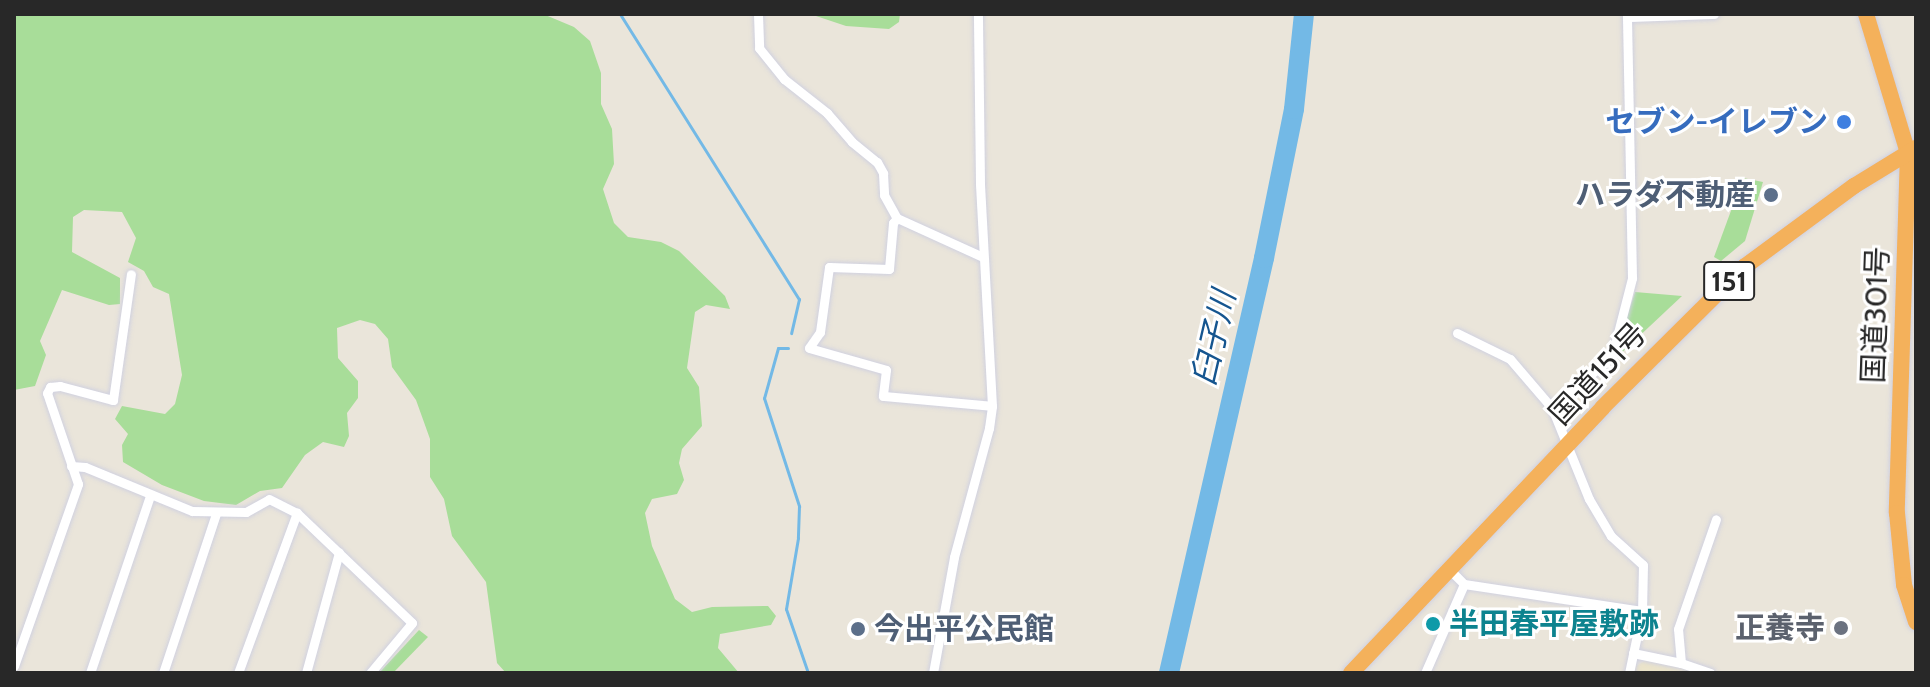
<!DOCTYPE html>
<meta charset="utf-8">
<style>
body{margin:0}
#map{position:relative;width:1930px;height:687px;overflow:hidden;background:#eae5da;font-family:Cabin,"Noto Sans JP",sans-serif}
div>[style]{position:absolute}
.education>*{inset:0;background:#ebe4ca}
.green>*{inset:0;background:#a8dd99}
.stream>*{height:3px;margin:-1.5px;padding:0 1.5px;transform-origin:1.5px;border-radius:1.5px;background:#73b9e6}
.river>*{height:20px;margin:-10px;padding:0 10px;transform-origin:10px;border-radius:10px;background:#73b9e6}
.roads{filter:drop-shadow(0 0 2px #d0d1e0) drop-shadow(0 0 2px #d0d1e0)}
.street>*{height:9px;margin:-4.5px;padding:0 4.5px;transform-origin:4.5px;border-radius:4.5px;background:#fff}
.highway>*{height:16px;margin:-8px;padding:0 8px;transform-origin:8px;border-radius:8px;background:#f4b15b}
.dots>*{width:22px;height:22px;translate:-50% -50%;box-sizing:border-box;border:4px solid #fff;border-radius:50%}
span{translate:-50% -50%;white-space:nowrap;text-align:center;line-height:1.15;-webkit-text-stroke:6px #fff;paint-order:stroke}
.shield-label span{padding:2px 6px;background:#fff;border:2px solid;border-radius:6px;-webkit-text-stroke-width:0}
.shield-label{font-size:28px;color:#282828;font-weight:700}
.shop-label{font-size:30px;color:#366cbe;font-weight:700}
.right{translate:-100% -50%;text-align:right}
.service-label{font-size:30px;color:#4e5e75;font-weight:700}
.left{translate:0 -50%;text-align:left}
.street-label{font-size:30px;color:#282828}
.culture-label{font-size:30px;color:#0d838f;font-weight:700}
.worship-label{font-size:30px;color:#5b616d;font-weight:700}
.water-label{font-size:32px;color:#15558f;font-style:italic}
.frame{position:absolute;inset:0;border:16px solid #282828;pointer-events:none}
</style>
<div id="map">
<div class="education">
<div style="clip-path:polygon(1646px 660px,1683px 667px,1697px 673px,1634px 673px,1635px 667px)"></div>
</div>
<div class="green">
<div style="clip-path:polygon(14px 14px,543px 14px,574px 27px,590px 41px,601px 73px,601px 104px,612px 129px,614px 164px,603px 189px,614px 223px,628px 237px,661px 242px,679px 251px,725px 296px,730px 309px,706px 305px,695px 312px,687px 368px,699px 387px,702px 426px,682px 449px,679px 463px,684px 480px,677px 494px,652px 499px,645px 513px,652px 546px,675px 599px,692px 612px,712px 607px,768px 606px,776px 616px,771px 625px,720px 634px,718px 648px,739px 673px,506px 673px,497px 663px,486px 582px,452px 536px,444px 499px,430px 477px,430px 439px,416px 400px,392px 367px,388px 339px,375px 324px,360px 320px,337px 328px,338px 358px,358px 381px,358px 398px,347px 413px,349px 436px,344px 447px,323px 442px,305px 455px,282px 488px,260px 491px,236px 505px,204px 501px,162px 485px,123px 462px,122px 445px,128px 434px,115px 419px,122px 406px,165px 414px,175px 404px,182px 375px,169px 294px,153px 287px,144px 271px,128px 262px,136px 238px,122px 212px,84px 210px,73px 217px,72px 252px,120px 278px,120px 304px,109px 305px,62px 290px,40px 341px,46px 355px,35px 386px,14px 390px)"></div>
<div style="clip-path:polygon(810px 14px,900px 14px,899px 22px,889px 29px,846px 26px)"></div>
<div style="clip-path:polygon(1743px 178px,1763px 182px,1745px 241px,1721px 261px,1714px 257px)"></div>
<div style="clip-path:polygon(1635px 292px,1682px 296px,1617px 357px,1628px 314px)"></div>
<div style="clip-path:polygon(419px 630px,428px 637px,393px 673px,379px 673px)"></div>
</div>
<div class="stream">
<div style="left:620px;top:14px;width:337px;rotate:57.9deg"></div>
<div style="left:799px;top:299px;width:35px;rotate:103deg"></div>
<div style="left:788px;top:348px;width:10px;rotate:180deg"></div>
<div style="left:778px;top:348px;width:52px;rotate:105.6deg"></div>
<div style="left:764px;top:398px;width:114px;rotate:72deg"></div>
<div style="left:799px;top:506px;width:32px;rotate:92deg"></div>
<div style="left:798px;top:538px;width:72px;rotate:99.6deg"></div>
<div style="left:786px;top:609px;width:68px;rotate:71deg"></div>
</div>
<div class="river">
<div style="left:1169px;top:673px;width:426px;rotate:-77.1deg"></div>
<div style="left:1264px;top:258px;width:152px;rotate:-78.6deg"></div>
<div style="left:1294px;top:109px;width:96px;rotate:-84deg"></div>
</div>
<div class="roads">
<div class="street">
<div style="left:758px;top:14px;width:34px;rotate:88deg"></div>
<div style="left:759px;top:48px;width:40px;rotate:51deg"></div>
<div style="left:784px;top:79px;width:55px;rotate:38.3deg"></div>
<div style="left:827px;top:113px;width:38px;rotate:49deg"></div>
<div style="left:852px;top:142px;width:32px;rotate:39deg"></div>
<div style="left:877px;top:162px;width:13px;rotate:61deg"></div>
<div style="left:883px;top:173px;width:22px;rotate:87deg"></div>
<div style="left:884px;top:195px;width:26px;rotate:61deg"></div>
<div style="left:897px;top:218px;width:94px;rotate:24.4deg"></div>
<div style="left:1628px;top:17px;width:86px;rotate:-2deg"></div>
<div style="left:897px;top:218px;width:6px;rotate:129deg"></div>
<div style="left:893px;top:223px;width:46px;rotate:95deg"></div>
<div style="left:889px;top:269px;width:60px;rotate:-178.1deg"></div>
<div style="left:829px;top:267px;width:66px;rotate:97.9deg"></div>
<div style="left:820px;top:332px;width:19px;rotate:125deg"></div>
<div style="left:809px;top:348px;width:80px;rotate:15.9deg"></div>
<div style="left:886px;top:370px;width:26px;rotate:97deg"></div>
<div style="left:883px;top:396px;width:109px;rotate:5.2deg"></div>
<div style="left:1457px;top:333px;width:59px;rotate:26.1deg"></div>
<div style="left:1510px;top:359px;width:65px;rotate:49.4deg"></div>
<div style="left:1552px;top:408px;width:98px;rotate:67.9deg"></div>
<div style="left:1589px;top:499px;width:43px;rotate:59.3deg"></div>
<div style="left:1611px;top:536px;width:43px;rotate:42.2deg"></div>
<div style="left:1643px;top:565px;width:46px;rotate:91.2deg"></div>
<div style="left:1642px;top:611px;width:63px;rotate:101.8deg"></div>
<div style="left:1552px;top:408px;width:79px;rotate:-40.9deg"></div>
<div style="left:1612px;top:356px;width:81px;rotate:-75.6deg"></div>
<div style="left:1632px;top:278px;width:264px;rotate:-91.1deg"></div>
<div style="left:71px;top:466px;width:14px;rotate:4deg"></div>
<div style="left:85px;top:467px;width:116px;rotate:22.4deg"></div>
<div style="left:192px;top:511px;width:54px;rotate:1.1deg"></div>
<div style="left:246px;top:512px;width:26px;rotate:-29deg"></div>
<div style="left:269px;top:499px;width:31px;rotate:27deg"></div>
<div style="left:297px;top:513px;width:159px;rotate:43.7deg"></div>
<div style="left:412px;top:623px;width:65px;rotate:130deg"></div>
<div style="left:1450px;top:570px;width:20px;rotate:45deg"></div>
<div style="left:1464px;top:584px;width:180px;rotate:8.6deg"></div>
<div style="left:1633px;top:653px;width:49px;rotate:11.8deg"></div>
<div style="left:1681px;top:663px;width:31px;rotate:19deg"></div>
<div style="left:1681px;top:663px;width:34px;rotate:-95deg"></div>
<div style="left:1678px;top:629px;width:116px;rotate:-70.9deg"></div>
<div style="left:14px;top:666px;width:193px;rotate:-70.6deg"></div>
<div style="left:78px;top:484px;width:96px;rotate:-108.8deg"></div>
<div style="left:47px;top:393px;width:7px;rotate:-63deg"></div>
<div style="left:50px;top:387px;width:10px;rotate:-6deg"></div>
<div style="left:60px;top:386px;width:55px;rotate:14.8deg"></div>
<div style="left:113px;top:400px;width:127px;rotate:-81.9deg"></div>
<div style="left:90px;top:673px;width:187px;rotate:-71.3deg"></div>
<div style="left:163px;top:673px;width:168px;rotate:-71.6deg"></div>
<div style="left:238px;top:673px;width:171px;rotate:-69.8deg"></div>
<div style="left:306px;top:673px;width:125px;rotate:-74.7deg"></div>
<div style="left:933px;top:673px;width:118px;rotate:-79.7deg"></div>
<div style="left:954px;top:557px;width:134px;rotate:-74.8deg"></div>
<div style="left:989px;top:428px;width:22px;rotate:-82deg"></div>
<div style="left:992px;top:406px;width:223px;rotate:-93.1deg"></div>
<div style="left:980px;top:183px;width:169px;rotate:-90.7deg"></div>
<div style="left:1425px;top:673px;width:97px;rotate:-66.3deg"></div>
</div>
<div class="highway">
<div style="left:1866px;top:14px;width:145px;rotate:73.2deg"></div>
<div style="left:1908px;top:153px;width:360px;rotate:91.8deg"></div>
<div style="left:1897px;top:513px;width:72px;rotate:84.4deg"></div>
<div style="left:1904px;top:585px;width:39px;rotate:72deg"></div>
<div style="left:1351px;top:673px;width:366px;rotate:-46.5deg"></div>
<div style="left:1603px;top:407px;width:199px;rotate:-44.8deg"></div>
<div style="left:1744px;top:267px;width:137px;rotate:-36.4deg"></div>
<div style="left:1854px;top:186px;width:73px;rotate:-31.5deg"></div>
</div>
</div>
<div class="dots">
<div style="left:1844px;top:122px;background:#3f7fe0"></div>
<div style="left:1771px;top:195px;background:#5c6f8a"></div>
<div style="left:1433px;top:624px;background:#0f9aa8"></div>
<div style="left:1841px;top:628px;background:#6b7280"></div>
<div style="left:858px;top:629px;background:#5c6f8a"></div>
</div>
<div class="shield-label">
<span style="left:1729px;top:281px">151</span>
</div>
<div class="shop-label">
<span class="right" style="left:1828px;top:122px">セブン-イレブン</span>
</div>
<div class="service-label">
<span class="right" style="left:1755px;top:195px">ハラダ不動産</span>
<span class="left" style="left:874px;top:629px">今出平公民館</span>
</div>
<div class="street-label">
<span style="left:1876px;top:315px;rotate:-88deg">国道301号</span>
<span style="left:1598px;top:374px;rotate:-47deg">国道151号</span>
</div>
<div class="culture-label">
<span class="left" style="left:1449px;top:624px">半田春平屋敷跡</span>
</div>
<div class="worship-label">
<span class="right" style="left:1825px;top:628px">正養寺</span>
</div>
<div class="water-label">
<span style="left:1214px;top:338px;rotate:-77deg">臼子川</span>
</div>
<div class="frame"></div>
</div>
